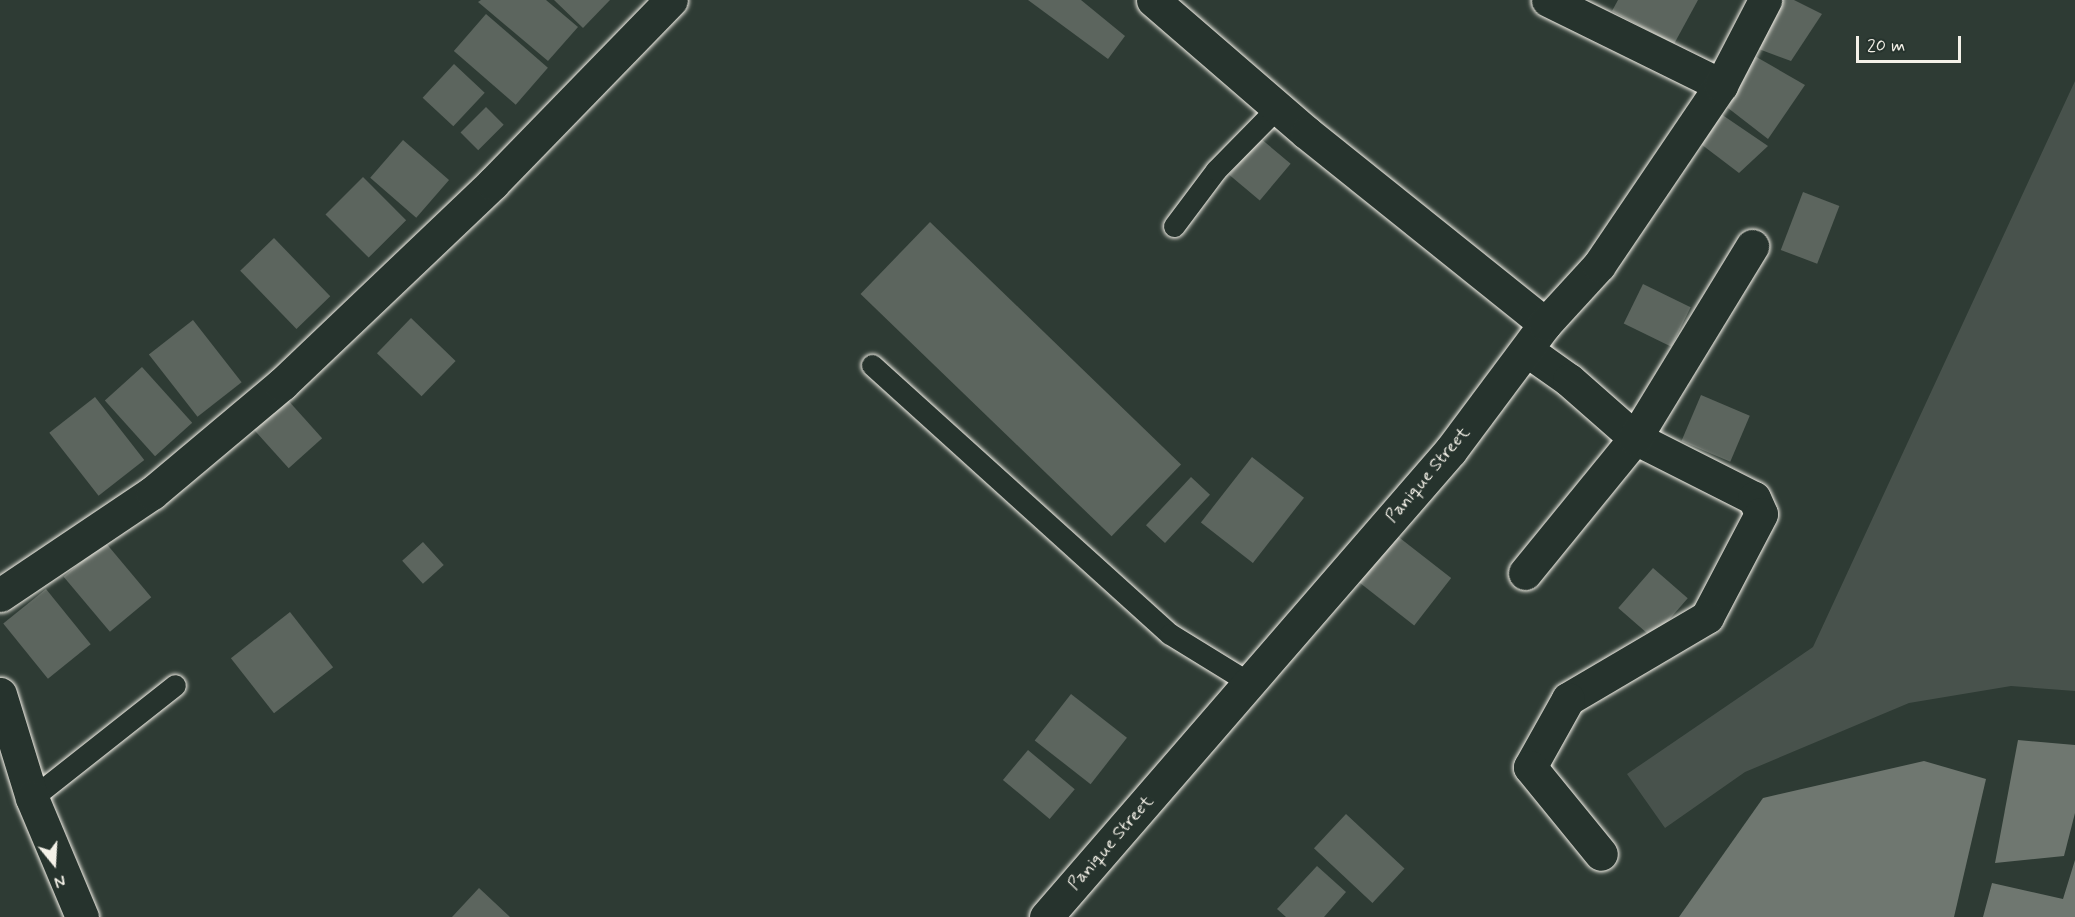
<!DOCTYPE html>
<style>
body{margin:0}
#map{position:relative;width:2075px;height:917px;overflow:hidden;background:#2e3b34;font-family:Mynerve,sans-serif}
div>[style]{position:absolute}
.green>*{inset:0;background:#48524c}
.water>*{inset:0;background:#6f7770}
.building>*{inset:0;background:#5c655e;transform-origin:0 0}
.roads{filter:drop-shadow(0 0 2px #f4f1e8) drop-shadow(0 0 2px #f4f1e8)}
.service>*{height:21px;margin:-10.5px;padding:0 10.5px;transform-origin:10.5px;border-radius:10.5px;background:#26332d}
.minor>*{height:33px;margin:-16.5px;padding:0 16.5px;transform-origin:16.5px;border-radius:16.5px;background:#26332d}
span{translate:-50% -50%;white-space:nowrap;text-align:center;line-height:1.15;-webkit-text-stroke:4.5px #26332d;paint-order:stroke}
.street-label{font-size:18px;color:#f4f1e8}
.north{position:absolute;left:24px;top:833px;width:60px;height:60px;-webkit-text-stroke:4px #26332d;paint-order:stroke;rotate:162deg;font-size:16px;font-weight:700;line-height:24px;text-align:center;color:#f4f1e8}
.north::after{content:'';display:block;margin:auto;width:21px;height:27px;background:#f4f1e8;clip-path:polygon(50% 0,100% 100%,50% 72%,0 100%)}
.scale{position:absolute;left:1856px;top:36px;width:105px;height:27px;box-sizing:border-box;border:3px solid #f4f1e8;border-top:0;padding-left:8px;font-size:18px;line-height:21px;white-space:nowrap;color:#f4f1e8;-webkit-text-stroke:4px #26332d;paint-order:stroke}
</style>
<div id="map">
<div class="green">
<div style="clip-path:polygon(2075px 81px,2075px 691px,2011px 686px,1909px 703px,1745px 772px,1665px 828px,1627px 774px,1813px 647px)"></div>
</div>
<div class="water">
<div style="clip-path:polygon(2018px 740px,2075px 745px,2075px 813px,2064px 856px,1995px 863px)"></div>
<div style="clip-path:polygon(1924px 761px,1986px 779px,1954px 917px,1679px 917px,1763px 798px)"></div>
<div style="clip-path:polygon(2075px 860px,2075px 917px,1983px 917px,1992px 883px,2063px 899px)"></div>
</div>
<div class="building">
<div style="clip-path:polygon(481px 0,546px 0,578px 27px,548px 61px,478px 2px)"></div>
<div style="clip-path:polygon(554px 0,610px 0,583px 28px)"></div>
<div style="clip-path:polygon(1028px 0,1081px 0,1125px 36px,1108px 59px)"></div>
<div style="clip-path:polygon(1618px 0,1698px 0,1674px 44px,1612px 11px)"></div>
<div style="clip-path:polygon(1777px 0,1794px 0,1822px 14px,1791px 61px,1756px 48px)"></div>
<div style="left:486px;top:14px;width:82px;height:49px;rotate:41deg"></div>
<div style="clip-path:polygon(1753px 55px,1805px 85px,1768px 139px,1728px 108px)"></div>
<div style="left:454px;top:64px;width:42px;height:46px;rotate:43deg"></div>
<div style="left:486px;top:107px;width:25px;height:36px;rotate:45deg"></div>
<div style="clip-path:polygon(1718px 112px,1768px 146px,1739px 173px,1693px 138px)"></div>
<div style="left:1260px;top:138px;width:40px;height:48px;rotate:40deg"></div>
<div style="left:403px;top:140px;width:61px;height:50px;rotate:41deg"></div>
<div style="left:363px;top:177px;width:61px;height:53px;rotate:45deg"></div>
<div style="left:1803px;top:192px;width:39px;height:62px;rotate:21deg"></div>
<div style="left:930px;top:222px;width:349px;height:100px;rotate:44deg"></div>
<div style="left:274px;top:238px;width:81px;height:47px;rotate:46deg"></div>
<div style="left:1643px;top:284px;width:53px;height:44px;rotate:26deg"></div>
<div style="left:411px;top:318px;width:62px;height:49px;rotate:44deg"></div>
<div style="left:193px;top:320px;width:79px;height:56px;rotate:52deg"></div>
<div style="left:142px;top:367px;width:75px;height:50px;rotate:48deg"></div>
<div style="left:1701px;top:395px;width:53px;height:50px;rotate:23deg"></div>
<div style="left:95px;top:397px;width:80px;height:58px;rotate:52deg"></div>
<div style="left:286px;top:398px;width:54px;height:45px;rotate:48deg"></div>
<div style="left:1252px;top:457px;width:66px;height:83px;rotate:38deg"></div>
<div style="left:1191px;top:477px;width:26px;height:66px;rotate:43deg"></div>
<div style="left:1396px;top:535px;width:70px;height:60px;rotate:38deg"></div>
<div style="left:105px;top:542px;width:72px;height:54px;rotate:50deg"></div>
<div style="left:423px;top:542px;width:31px;height:28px;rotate:48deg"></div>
<div style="left:1653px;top:568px;width:46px;height:53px;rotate:41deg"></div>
<div style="left:46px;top:589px;width:71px;height:55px;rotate:51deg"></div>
<div style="left:290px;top:612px;width:70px;height:75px;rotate:52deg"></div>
<div style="left:1071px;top:694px;width:71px;height:59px;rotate:38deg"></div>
<div style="left:1028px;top:750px;width:61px;height:39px;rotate:40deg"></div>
<div style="left:1346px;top:814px;width:80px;height:47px;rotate:43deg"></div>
<div style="clip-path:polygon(1317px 866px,1346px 892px,1324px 917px,1286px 917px,1277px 909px)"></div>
<div style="clip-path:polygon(479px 888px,510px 917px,452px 917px)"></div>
</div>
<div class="roads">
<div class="service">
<div style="left:1174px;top:226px;width:70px;rotate:-53.1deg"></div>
<div style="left:1216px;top:170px;width:90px;rotate:-45.5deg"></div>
<div style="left:872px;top:365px;width:401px;rotate:42.1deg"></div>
<div style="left:1170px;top:634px;width:92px;rotate:31.6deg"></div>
<div style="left:32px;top:798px;width:182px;rotate:-38.3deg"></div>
</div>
<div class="minor">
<div style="left:1153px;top:0;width:203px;rotate:40.8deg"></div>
<div style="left:1307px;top:133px;width:305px;rotate:38.7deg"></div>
<div style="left:1548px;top:0;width:193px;rotate:26.2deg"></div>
<div style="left:1528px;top:351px;width:50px;rotate:35.3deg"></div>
<div style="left:1569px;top:380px;width:88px;rotate:41.3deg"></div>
<div style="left:1635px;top:438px;width:133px;rotate:26.8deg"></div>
<div style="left:1754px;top:498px;width:17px;rotate:66deg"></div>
<div style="left:1761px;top:514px;width:116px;rotate:117.7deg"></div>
<div style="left:1707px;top:617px;width:161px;rotate:149.5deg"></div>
<div style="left:1568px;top:699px;width:78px;rotate:119.2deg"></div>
<div style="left:1530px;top:767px;width:112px;rotate:50.8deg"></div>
<div style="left:1525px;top:573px;width:174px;rotate:-50.8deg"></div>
<div style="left:1635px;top:438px;width:225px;rotate:-58.6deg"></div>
<div style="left:0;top:595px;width:183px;rotate:-33.9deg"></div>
<div style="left:152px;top:493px;width:170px;rotate:-40deg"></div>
<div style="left:282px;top:384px;width:291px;rotate:-43.6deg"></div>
<div style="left:493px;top:183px;width:255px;rotate:-45.8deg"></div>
<div style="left:0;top:694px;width:109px;rotate:72.9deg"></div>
<div style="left:32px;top:798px;width:129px;rotate:67.2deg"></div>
<div style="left:1046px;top:917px;width:618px;rotate:-49.07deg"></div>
<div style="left:1451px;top:450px;width:157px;rotate:-53.3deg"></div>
<div style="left:1545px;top:324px;width:80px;rotate:-47.5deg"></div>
<div style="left:1599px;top:265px;width:217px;rotate:-55.9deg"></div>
<div style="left:1721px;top:85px;width:96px;rotate:-62.6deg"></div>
</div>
</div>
<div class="street-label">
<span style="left:1428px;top:475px;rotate:-50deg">Panique Street</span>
<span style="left:1111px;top:843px;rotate:-49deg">Panique Street</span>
</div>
<div class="north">N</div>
<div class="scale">20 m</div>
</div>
